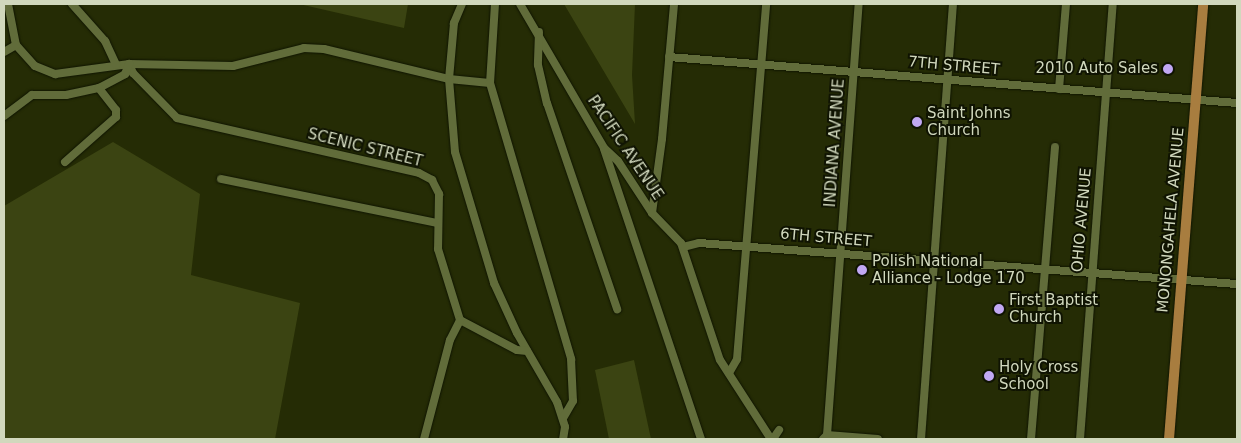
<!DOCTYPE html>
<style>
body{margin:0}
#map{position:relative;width:1241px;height:443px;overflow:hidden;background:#252c05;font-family:"DejaVu Sans",sans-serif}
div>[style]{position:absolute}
.green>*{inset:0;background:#3b4412}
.roads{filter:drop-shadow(0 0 1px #0f1400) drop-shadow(0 0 1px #0f1400)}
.minor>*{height:8px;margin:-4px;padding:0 4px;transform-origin:4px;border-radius:4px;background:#616c3a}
.major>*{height:10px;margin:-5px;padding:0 5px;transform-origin:5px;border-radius:5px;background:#a87d3f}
.dots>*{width:14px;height:14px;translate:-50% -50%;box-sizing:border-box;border:2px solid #0f1302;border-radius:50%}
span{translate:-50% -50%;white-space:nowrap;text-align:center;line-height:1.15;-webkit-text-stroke:4px #0f1302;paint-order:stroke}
.street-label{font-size:15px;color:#d1d8bd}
.poi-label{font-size:15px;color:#d1d8bd}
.right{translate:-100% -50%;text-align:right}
.left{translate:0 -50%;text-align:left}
.frame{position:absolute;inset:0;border:5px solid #d1d8bd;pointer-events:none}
</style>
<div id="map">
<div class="green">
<div style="clip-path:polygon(299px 4px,408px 4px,404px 28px)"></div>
<div style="clip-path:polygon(564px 4px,635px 4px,632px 75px,635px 124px)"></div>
<div style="clip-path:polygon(113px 142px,200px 194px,191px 275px,300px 303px,275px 439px,4px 439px,4px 206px)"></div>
<div style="clip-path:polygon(634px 360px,651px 439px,609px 439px,595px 370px)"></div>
</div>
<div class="roads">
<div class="minor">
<div style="left:8px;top:4px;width:42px;rotate:79deg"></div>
<div style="left:16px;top:45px;width:28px;rotate:48deg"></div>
<div style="left:35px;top:66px;width:22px;rotate:22deg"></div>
<div style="left:55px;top:74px;width:75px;rotate:-7.7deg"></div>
<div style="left:129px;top:64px;width:104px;rotate:1.1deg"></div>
<div style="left:233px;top:66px;width:73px;rotate:-14.2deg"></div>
<div style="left:304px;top:48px;width:20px;rotate:3deg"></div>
<div style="left:324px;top:49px;width:129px;rotate:13.5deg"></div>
<div style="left:449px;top:79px;width:41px;rotate:5.6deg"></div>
<div style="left:72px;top:4px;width:50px;rotate:48.3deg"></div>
<div style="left:105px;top:41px;width:26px;rotate:65deg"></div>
<div style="left:462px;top:4px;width:21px;rotate:113deg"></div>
<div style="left:454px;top:23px;width:56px;rotate:95.1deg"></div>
<div style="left:449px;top:79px;width:73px;rotate:85.3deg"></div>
<div style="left:455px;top:152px;width:137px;rotate:73.4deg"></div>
<div style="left:494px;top:283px;width:55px;rotate:65.3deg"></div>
<div style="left:517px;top:333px;width:80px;rotate:59.9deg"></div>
<div style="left:557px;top:402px;width:26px;rotate:72deg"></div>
<div style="left:565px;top:427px;width:12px;rotate:99deg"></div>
<div style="left:495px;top:4px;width:79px;rotate:93.6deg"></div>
<div style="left:490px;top:83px;width:288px;rotate:73.6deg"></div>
<div style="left:571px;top:359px;width:42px;rotate:87.3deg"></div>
<div style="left:573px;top:401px;width:20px;rotate:120deg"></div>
<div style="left:520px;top:4px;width:167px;rotate:59.7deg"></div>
<div style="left:604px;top:148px;width:19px;rotate:43deg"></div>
<div style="left:618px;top:161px;width:62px;rotate:56.8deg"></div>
<div style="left:652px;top:213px;width:42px;rotate:46deg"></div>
<div style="left:681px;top:243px;width:123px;rotate:71.6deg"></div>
<div style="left:720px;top:360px;width:94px;rotate:57.2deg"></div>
<div style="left:539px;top:32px;width:33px;rotate:92deg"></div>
<div style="left:538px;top:65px;width:39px;rotate:77deg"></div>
<div style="left:547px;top:103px;width:218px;rotate:71.2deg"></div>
<div style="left:4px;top:52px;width:14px;rotate:-30deg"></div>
<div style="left:669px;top:57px;width:570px;rotate:4.63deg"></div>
<div style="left:129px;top:64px;width:10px;rotate:66deg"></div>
<div style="left:133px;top:73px;width:63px;rotate:45.6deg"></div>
<div style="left:177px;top:118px;width:248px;rotate:12.8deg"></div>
<div style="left:419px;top:173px;width:15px;rotate:28deg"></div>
<div style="left:432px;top:180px;width:16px;rotate:63deg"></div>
<div style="left:439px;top:194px;width:55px;rotate:91deg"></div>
<div style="left:438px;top:249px;width:74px;rotate:72.8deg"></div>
<div style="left:460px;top:320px;width:64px;rotate:27.8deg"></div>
<div style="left:517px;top:350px;width:10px;rotate:6deg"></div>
<div style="left:1059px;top:89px;width:85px;rotate:-85.3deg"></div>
<div style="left:4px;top:116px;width:35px;rotate:-37deg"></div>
<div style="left:32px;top:95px;width:34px"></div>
<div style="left:66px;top:95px;width:34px;rotate:-12deg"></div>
<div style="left:99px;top:88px;width:30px;rotate:-28deg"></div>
<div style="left:125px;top:74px;width:11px;rotate:-68deg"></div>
<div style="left:604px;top:149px;width:306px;rotate:71.5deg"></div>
<div style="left:65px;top:162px;width:68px;rotate:-41.4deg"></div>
<div style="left:116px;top:117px;width:7px;rotate:-90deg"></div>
<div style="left:116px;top:110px;width:28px;rotate:-128deg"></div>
<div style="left:221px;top:179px;width:221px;rotate:11.5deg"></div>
<div style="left:652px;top:213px;width:75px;rotate:-82.3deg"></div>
<div style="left:662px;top:139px;width:136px;rotate:-84.9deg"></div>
<div style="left:683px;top:247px;width:16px;rotate:-14deg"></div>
<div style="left:699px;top:243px;width:540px;rotate:4.36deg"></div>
<div style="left:729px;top:373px;width:16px;rotate:-60deg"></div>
<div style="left:737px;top:359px;width:356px;rotate:-85.3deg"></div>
<div style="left:827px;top:435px;width:432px;rotate:-85.8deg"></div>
<div style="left:424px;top:439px;width:102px;rotate:-75.3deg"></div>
<div style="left:450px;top:340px;width:22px;rotate:-63deg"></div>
<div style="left:773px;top:439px;width:11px;rotate:-56deg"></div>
<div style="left:823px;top:439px;width:6px;rotate:-45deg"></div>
<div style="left:827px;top:435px;width:51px;rotate:4.5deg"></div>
<div style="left:921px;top:439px;width:436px;rotate:-85.8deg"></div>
<div style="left:1031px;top:439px;width:293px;rotate:-85.3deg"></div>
<div style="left:1080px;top:439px;width:436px;rotate:-85.7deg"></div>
</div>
<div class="major">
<div style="left:1169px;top:439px;width:436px;rotate:-85.5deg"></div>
</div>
</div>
<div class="dots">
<div style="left:1168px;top:69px;background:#c1a8f3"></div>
<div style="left:917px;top:122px;background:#c1a8f3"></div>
<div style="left:862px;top:270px;background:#c1a8f3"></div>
<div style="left:999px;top:309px;background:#c1a8f3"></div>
<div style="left:989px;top:376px;background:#c1a8f3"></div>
</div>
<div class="street-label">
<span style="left:954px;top:66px;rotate:5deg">7TH STREET</span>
<span style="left:835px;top:143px;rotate:-86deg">INDIANA AVENUE</span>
<span style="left:365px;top:148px;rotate:14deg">SCENIC STREET</span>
<span style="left:625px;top:148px;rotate:56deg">PACIFIC AVENUE</span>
<span style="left:1082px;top:220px;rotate:-85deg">OHIO AVENUE</span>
<span style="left:1171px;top:220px;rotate:-85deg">MONONGAHELA AVENUE</span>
<span style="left:826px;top:238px;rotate:5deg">6TH STREET</span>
</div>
<div class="poi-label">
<span class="right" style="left:1158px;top:69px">2010 Auto Sales</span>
<span class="left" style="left:927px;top:122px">Saint Johns<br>Church</span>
<span class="left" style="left:872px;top:270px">Polish National<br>Alliance - Lodge 170</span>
<span class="left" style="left:1009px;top:309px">First Baptist<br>Church</span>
<span class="left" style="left:999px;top:376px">Holy Cross<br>School</span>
</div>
<div class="frame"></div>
</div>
